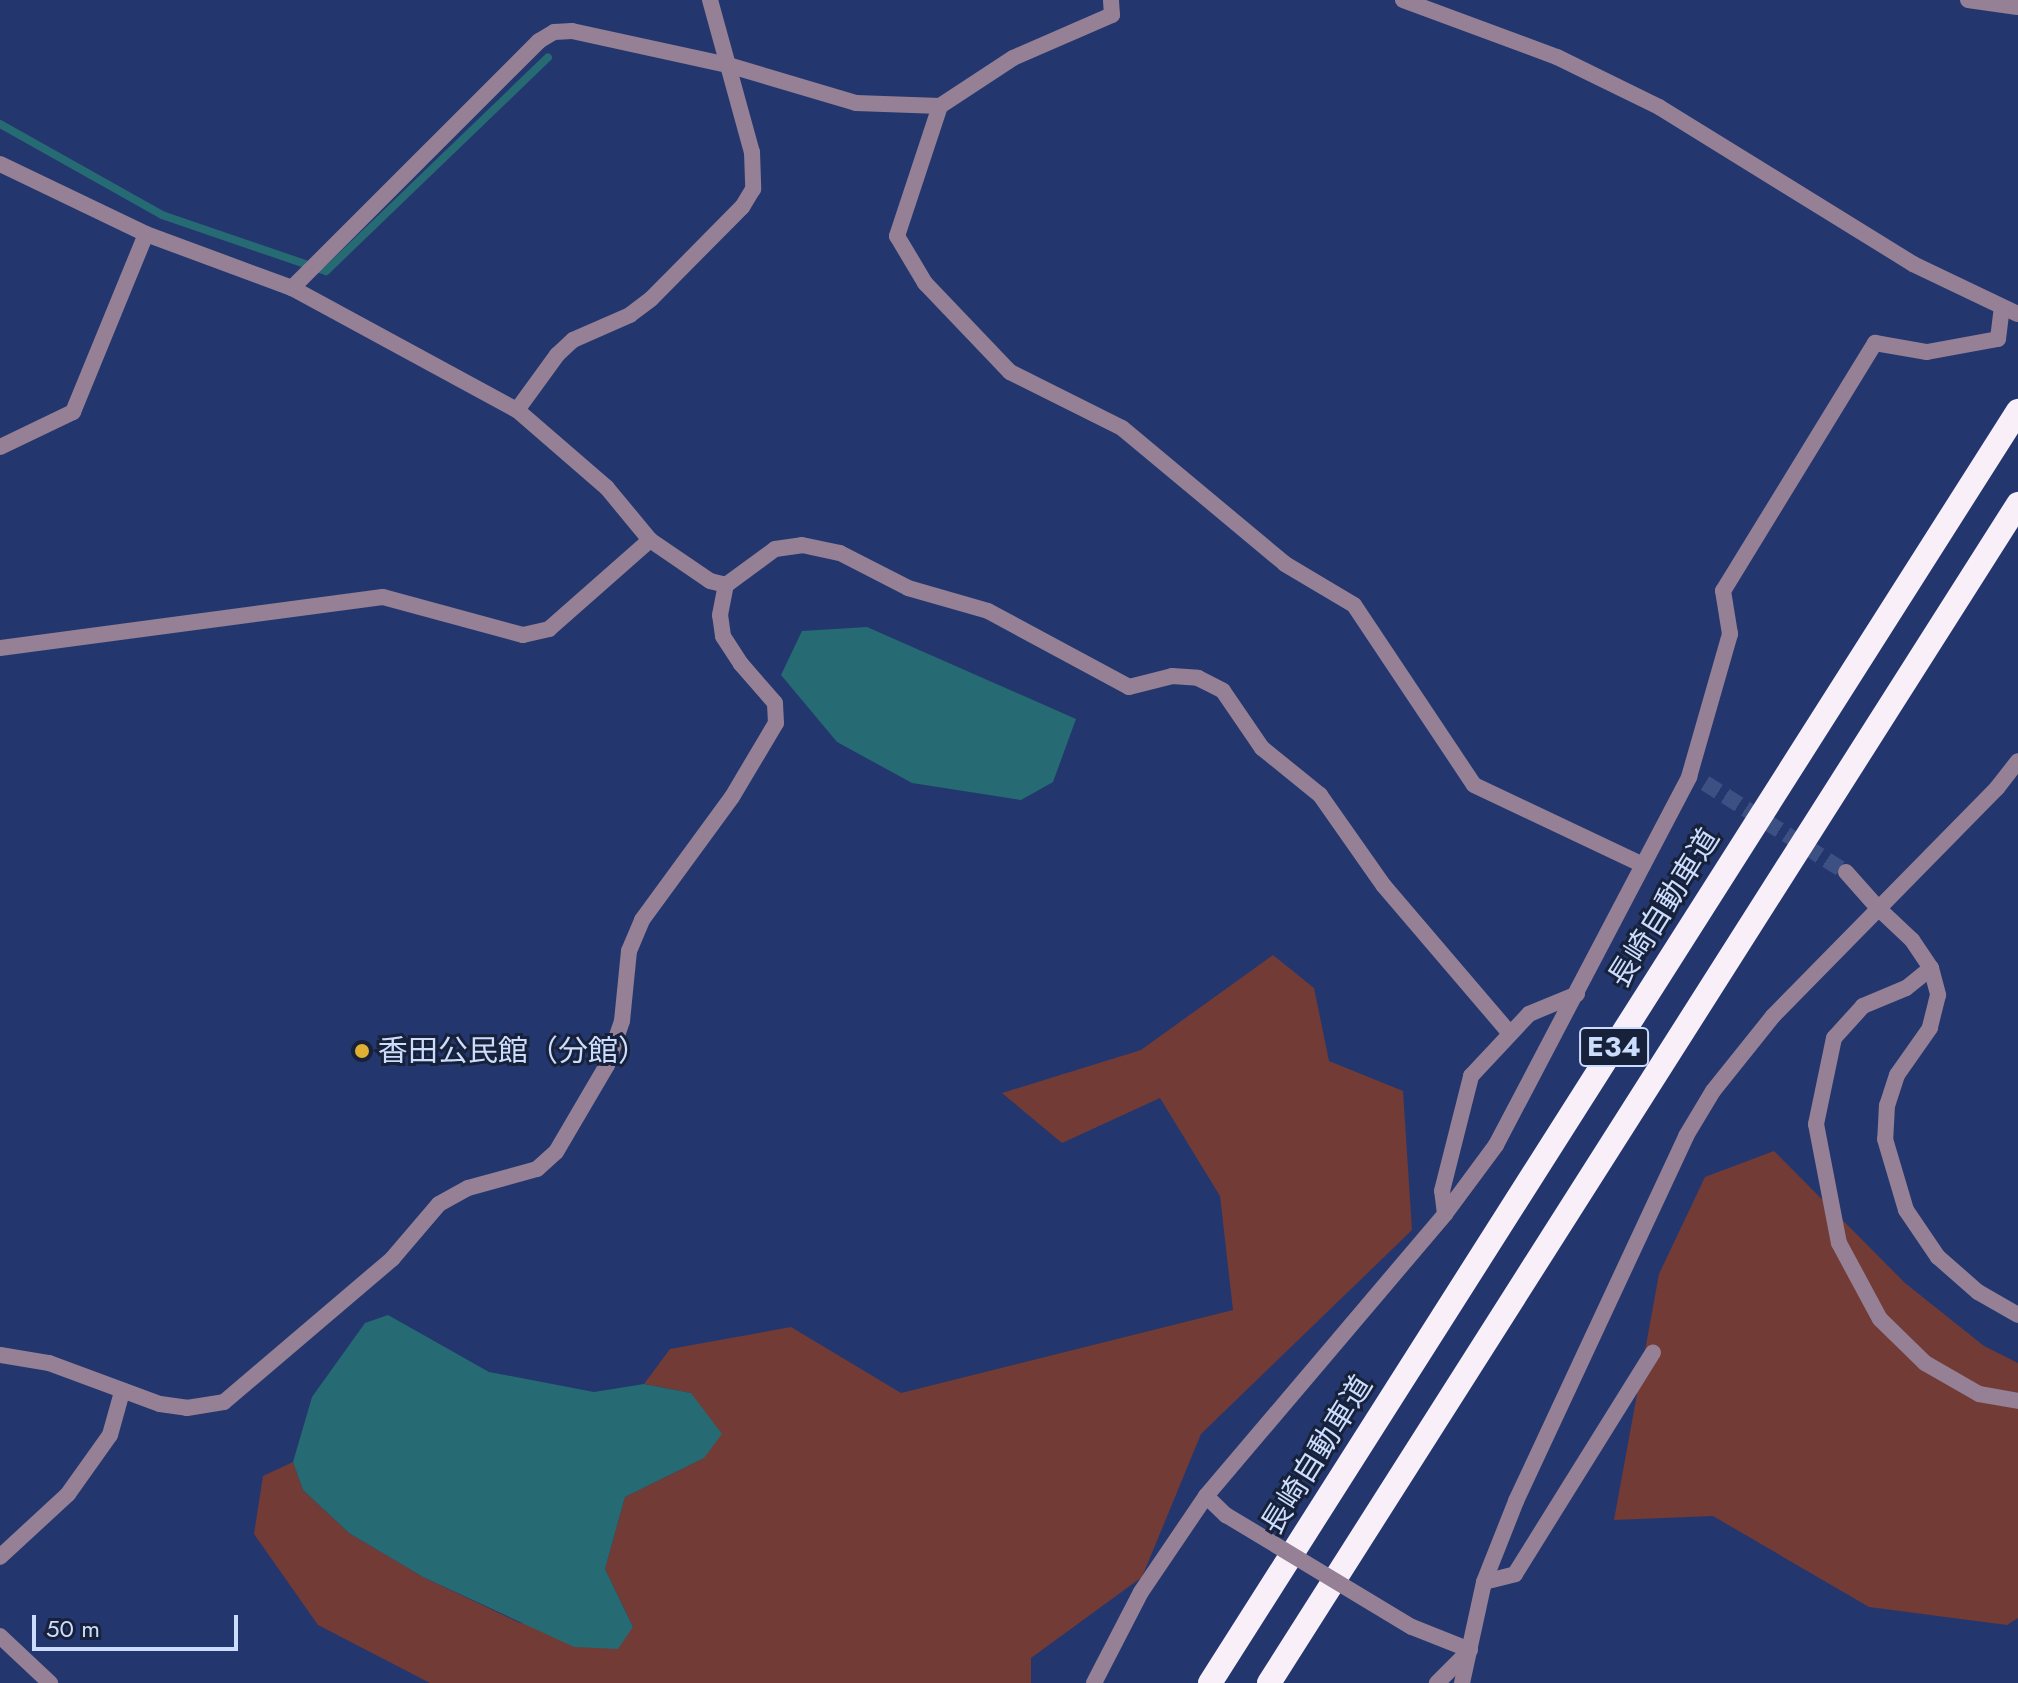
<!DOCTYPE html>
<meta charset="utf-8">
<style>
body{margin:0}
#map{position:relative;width:2018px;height:1683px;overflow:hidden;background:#23376e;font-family:Jost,"Noto Sans JP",sans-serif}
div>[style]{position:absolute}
.green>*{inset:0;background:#723b36}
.water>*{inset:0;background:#266a73}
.stream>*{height:8px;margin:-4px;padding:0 4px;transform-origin:4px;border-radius:4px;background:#266a73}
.minor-tunnel>*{height:16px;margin-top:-8px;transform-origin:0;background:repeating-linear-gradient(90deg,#3c5083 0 16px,transparent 0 24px)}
.minor>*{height:16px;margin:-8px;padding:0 8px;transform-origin:8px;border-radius:8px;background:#958095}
.tertiary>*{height:16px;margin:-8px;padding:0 8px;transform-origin:8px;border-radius:8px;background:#958095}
.motorway>*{height:24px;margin:-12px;padding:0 12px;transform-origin:12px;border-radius:12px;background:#f9eff9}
.minor-bridge>*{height:16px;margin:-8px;padding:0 8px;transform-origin:8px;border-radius:8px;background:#958095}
.dots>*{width:22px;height:22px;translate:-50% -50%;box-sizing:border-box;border:4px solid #17213a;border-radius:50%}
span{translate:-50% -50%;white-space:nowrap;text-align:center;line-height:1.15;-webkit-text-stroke:6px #17213a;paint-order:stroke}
.shield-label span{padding:2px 6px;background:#17213a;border:2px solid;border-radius:6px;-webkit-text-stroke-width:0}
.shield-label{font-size:28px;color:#ccdcfd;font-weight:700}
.street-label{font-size:30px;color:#ccdcfd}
.poi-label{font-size:30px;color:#ccdcfd}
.left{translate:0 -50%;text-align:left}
.scale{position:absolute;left:32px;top:1615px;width:206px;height:36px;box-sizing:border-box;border:4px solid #ccdcfd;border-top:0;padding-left:10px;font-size:24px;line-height:28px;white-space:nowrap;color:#ccdcfd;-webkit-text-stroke:6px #17213a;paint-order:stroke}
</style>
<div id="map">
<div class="green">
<div style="clip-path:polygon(1273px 955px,1314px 988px,1329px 1061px,1403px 1091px,1412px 1230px,1201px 1434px,1142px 1577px,1031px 1658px,1031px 1683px,430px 1683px,318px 1625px,254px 1534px,263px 1476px,293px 1462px,303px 1490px,349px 1533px,423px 1577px,520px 1623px,633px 1627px,605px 1569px,625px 1497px,704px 1458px,691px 1393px,644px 1384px,670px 1349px,791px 1327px,901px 1393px,1233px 1310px,1220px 1196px,1160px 1098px,1062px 1143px,1002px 1093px,1141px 1050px)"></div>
<div style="clip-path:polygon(1774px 1151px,1905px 1283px,1984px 1346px,2018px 1363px,2018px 1618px,2007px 1625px,1869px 1607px,1713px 1516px,1614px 1520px,1659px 1274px,1705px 1177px)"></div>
</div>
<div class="water">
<div style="clip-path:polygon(867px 627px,1076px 719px,1053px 782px,1021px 800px,912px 783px,837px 742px,781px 675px,802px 631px)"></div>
<div style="clip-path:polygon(388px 1315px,489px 1372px,594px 1392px,644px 1384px,691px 1393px,722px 1434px,704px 1458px,625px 1497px,605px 1569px,633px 1627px,618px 1649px,574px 1647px,423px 1577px,349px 1533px,303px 1490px,293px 1462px,312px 1397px,365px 1323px)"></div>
</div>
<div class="stream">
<div style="left:0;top:124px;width:186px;rotate:29.3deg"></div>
<div style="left:162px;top:215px;width:173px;rotate:18.9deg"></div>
<div style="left:326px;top:271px;width:308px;rotate:-43.9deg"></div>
</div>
<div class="minor-tunnel">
<div style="left:1705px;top:783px;width:167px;rotate:32.3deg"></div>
</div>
<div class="minor">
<div style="left:710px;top:0;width:158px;rotate:74.6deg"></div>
<div style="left:752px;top:152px;width:37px;rotate:88deg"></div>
<div style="left:753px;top:189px;width:21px;rotate:121deg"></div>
<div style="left:742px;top:207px;width:129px;rotate:134.7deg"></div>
<div style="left:651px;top:299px;width:26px;rotate:143deg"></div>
<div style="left:630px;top:315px;width:62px;rotate:156.3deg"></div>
<div style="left:573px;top:340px;width:22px;rotate:137deg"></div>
<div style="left:557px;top:355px;width:68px;rotate:126deg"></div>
<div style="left:517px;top:410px;width:119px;rotate:40.9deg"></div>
<div style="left:607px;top:488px;width:67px;rotate:50.4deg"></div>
<div style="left:650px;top:540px;width:73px;rotate:34.3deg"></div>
<div style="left:710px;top:581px;width:16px;rotate:14deg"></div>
<div style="left:1403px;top:0;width:164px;rotate:20.3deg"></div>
<div style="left:1557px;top:57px;width:114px;rotate:26.1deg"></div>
<div style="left:1659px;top:107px;width:299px;rotate:31.7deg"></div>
<div style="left:1913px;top:264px;width:116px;rotate:25.5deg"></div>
<div style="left:1968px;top:0;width:50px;rotate:8deg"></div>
<div style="left:940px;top:106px;width:137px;rotate:108.3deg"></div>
<div style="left:897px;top:236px;width:55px;rotate:59.2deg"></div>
<div style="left:925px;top:283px;width:123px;rotate:46.3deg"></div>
<div style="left:1010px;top:372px;width:125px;rotate:26.6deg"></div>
<div style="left:1122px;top:428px;width:212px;rotate:39.8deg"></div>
<div style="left:1285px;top:564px;width:80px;rotate:30.7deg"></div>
<div style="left:1354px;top:605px;width:216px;rotate:56.3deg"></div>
<div style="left:1474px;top:785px;width:187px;rotate:25.3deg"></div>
<div style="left:292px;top:288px;width:349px;rotate:-45deg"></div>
<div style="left:539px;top:41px;width:17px;rotate:-31deg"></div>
<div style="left:554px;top:32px;width:18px;rotate:-3deg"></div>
<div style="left:572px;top:31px;width:160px;rotate:12.3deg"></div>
<div style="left:728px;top:65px;width:134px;rotate:16.5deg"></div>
<div style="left:856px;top:103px;width:84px;rotate:2deg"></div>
<div style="left:940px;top:106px;width:87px;rotate:-33.3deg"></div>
<div style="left:1013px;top:58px;width:108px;rotate:-23.5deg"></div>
<div style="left:1112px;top:15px;width:15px;rotate:-94deg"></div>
<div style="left:0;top:447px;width:81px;rotate:-25.6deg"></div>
<div style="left:73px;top:412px;width:192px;rotate:-67.7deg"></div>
<div style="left:0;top:648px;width:386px;rotate:-7.6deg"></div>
<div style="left:383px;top:597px;width:145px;rotate:15.2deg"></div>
<div style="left:523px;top:635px;width:27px;rotate:-13deg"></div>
<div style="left:549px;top:629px;width:135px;rotate:-41.4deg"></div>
<div style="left:1846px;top:872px;width:48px;rotate:48.4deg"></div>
<div style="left:1931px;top:968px;width:32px;rotate:141deg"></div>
<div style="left:1906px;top:988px;width:47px;rotate:157.3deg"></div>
<div style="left:1863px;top:1006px;width:43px;rotate:132.2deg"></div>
<div style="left:1834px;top:1038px;width:88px;rotate:101.8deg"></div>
<div style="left:1816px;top:1124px;width:121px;rotate:79.1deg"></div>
<div style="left:1839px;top:1243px;width:86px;rotate:61.7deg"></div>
<div style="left:1880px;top:1319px;width:63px;rotate:44.4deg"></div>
<div style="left:1925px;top:1363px;width:62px;rotate:29.9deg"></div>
<div style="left:1979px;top:1394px;width:40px;rotate:10deg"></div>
<div style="left:1445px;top:1214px;width:23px;rotate:-97deg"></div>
<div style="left:1442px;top:1191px;width:119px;rotate:-75.8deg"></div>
<div style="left:1471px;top:1076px;width:85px;rotate:-46.9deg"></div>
<div style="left:1529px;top:1014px;width:52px;rotate:-22.6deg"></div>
<div style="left:0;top:1355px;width:50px;rotate:9.3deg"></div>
<div style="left:49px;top:1363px;width:118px;rotate:20.3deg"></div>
<div style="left:160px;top:1404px;width:27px;rotate:8deg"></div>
<div style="left:187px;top:1408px;width:37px;rotate:-9deg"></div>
<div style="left:224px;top:1402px;width:221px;rotate:-40.4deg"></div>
<div style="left:392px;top:1259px;width:72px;rotate:-49.5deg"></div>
<div style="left:439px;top:1204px;width:33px;rotate:-29deg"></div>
<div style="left:468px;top:1188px;width:72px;rotate:-15.4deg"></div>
<div style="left:537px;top:1169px;width:25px;rotate:-42deg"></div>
<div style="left:556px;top:1152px;width:101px;rotate:-59.6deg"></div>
<div style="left:607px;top:1065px;width:46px;rotate:-71.2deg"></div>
<div style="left:622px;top:1021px;width:70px;rotate:-84.3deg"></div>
<div style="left:629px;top:951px;width:34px;rotate:-67deg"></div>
<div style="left:642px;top:920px;width:152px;rotate:-53.8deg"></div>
<div style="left:732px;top:797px;width:86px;rotate:-59.3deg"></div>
<div style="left:776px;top:723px;width:20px;rotate:-93deg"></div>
<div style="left:775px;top:703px;width:52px;rotate:-131.1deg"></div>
<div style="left:741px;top:664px;width:33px;rotate:-123deg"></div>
<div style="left:723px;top:636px;width:21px;rotate:-98deg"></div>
<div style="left:720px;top:615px;width:31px;rotate:-79deg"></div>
<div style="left:726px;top:585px;width:61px;rotate:-36.3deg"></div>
<div style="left:775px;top:549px;width:27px;rotate:-8deg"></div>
<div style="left:802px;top:545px;width:39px;rotate:12deg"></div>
<div style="left:840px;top:553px;width:76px;rotate:27.2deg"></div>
<div style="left:908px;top:588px;width:83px;rotate:16deg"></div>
<div style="left:988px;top:611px;width:160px;rotate:28.3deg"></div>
<div style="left:1129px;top:687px;width:44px;rotate:-14.3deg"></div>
<div style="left:1172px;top:676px;width:26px;rotate:4deg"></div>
<div style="left:1198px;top:678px;width:28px;rotate:27deg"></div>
<div style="left:1223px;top:691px;width:69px;rotate:55.6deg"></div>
<div style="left:1262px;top:748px;width:75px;rotate:39deg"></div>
<div style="left:1320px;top:795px;width:111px;rotate:54.9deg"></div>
<div style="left:1384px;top:886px;width:191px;rotate:49.5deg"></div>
<div style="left:1206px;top:1496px;width:28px;rotate:44deg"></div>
<div style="left:0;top:1557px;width:93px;rotate:-42.8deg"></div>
<div style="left:68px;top:1494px;width:72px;rotate:-54.6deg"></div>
<div style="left:110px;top:1435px;width:45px;rotate:-74.4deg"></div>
<div style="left:1484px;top:1582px;width:32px;rotate:-14deg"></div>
<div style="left:1515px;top:1574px;width:261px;rotate:-58.1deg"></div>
<div style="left:1412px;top:1627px;width:62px;rotate:21.6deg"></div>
<div style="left:1470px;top:1650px;width:47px;rotate:135deg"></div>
<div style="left:0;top:1636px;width:69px;rotate:43.2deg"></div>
<div style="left:1094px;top:1683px;width:102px;rotate:-62.7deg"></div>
<div style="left:1141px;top:1592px;width:116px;rotate:-55.9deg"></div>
<div style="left:1206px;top:1496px;width:370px;rotate:-49.7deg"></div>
<div style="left:1445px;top:1214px;width:86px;rotate:-53.5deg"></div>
<div style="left:1496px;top:1145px;width:416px;rotate:-62.3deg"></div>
<div style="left:1689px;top:777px;width:149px;rotate:-74deg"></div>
<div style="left:1730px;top:634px;width:44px;rotate:-99.2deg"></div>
<div style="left:1723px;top:591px;width:291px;rotate:-58.5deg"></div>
<div style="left:1875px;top:343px;width:53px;rotate:9.8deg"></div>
<div style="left:1927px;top:352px;width:72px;rotate:-10.4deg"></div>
<div style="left:1998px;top:339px;width:31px;rotate:-83deg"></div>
</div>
<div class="tertiary">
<div style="left:0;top:164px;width:162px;rotate:25.6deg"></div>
<div style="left:146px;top:234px;width:156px;rotate:20.3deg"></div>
<div style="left:292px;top:288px;width:256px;rotate:28.5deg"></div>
<div style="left:1878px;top:908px;width:47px;rotate:43.3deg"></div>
<div style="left:1912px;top:940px;width:34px;rotate:56deg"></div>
<div style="left:1931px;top:968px;width:28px;rotate:75deg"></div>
<div style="left:1938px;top:995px;width:34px;rotate:104deg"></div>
<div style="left:1930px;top:1028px;width:57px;rotate:125.1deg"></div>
<div style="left:1897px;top:1075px;width:32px;rotate:108deg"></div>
<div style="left:1887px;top:1105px;width:34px;rotate:93deg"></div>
<div style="left:1885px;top:1139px;width:74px;rotate:73.5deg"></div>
<div style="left:1906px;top:1210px;width:57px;rotate:55.8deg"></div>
<div style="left:1938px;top:1257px;width:53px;rotate:41.2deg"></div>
<div style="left:1978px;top:1292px;width:46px;rotate:29.9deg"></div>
<div style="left:1462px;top:1683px;width:103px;rotate:-77.7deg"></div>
<div style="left:1484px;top:1582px;width:87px;rotate:-68.4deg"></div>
<div style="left:1516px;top:1501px;width:403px;rotate:-65deg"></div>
<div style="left:1686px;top:1136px;width:52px;rotate:-59deg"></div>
<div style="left:1713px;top:1091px;width:96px;rotate:-51.3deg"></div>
<div style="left:1773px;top:1016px;width:320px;rotate:-45.5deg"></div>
<div style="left:1997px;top:788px;width:34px;rotate:-52deg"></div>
</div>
<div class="motorway">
<div style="left:1210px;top:1683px;width:1507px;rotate:-57.58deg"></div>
<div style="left:1269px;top:1683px;width:1397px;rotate:-57.57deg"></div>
</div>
<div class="minor-bridge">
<div style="left:1226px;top:1515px;width:217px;rotate:31.1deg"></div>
</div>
<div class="dots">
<div style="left:362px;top:1051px;background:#e0b034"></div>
</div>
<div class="shield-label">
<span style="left:1614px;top:1047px">E34</span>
</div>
<div class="street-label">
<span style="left:1664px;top:908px;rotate:-58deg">長崎自動車道</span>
<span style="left:1317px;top:1455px;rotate:-58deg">長崎自動車道</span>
</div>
<div class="poi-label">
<span class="left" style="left:378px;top:1051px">香田公民館（分館）</span>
</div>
<div class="scale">50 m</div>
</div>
